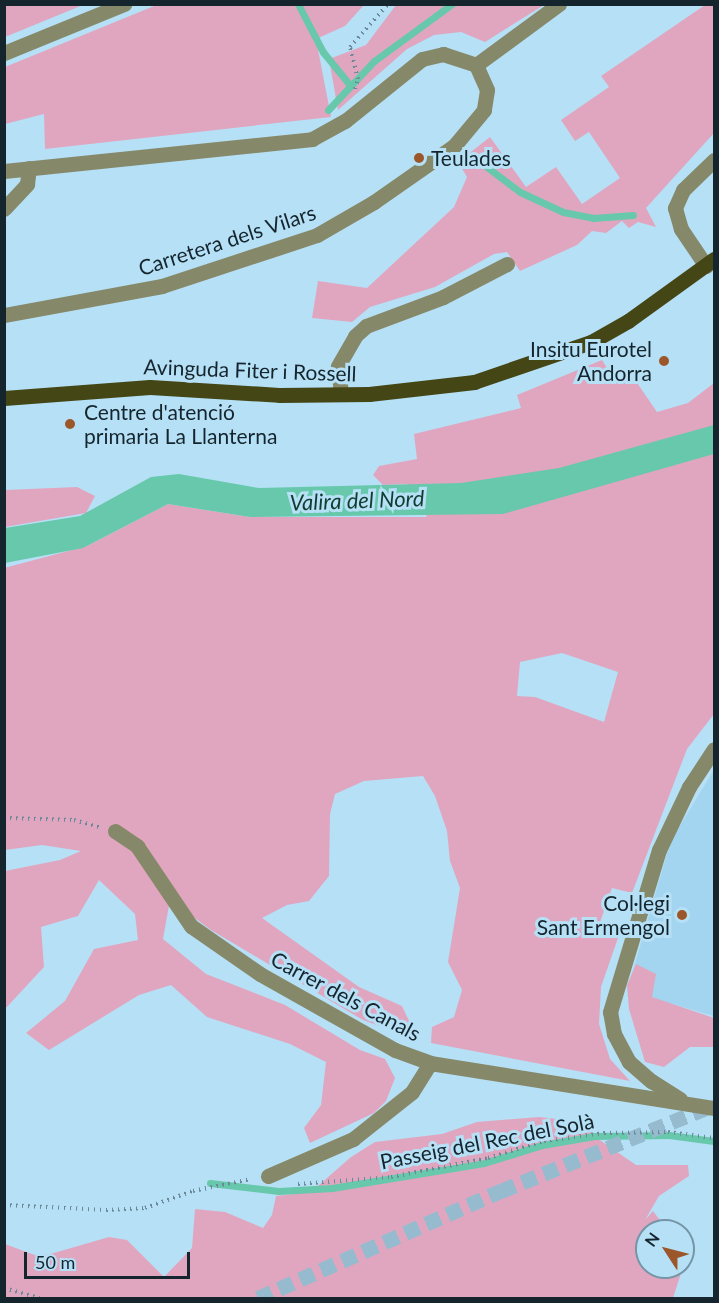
<!DOCTYPE html>
<meta charset="utf-8">
<style>
body{margin:0}
#map{position:relative;width:719px;height:1303px;overflow:hidden;background:#b6e0f6;font-family:Lato,sans-serif}
div>[style]{position:absolute}
.built>*{inset:0;background:#a3d5f0}
.green>*{inset:0;background:#e0a6bf}
.water>*{inset:0;background:#68c8ab}
.stream>*{height:7px;margin:-3.5px;padding:0 3.5px;transform-origin:3.5px;border-radius:3.5px;background:#68c8ab}
.major-tunnel>*{height:15px;margin-top:-7.5px;transform-origin:0;background:repeating-linear-gradient(90deg,#96bbce 0 15px,transparent 0 23px)}
.path>*{height:4px;margin-top:-2px;transform-origin:0;background:repeating-linear-gradient(90deg,#6b8999 0 1.5px,transparent 0 6px)}
.minor>*{height:15px;margin:-7.5px;padding:0 7.5px;transform-origin:7.5px;border-radius:7.5px;background:#868969}
.major>*{height:15px;margin:-7.5px;padding:0 7.5px;transform-origin:7.5px;border-radius:7.5px;background:#444615}
.dots>*{width:16px;height:16px;translate:-50% -50%;box-sizing:border-box;border:3px solid #b6e0f6;border-radius:50%}
span{translate:-50% -50%;white-space:nowrap;text-align:center;line-height:1.15;-webkit-text-stroke:6px #b6e0f6;paint-order:stroke}
.poi-label{font-size:21px;color:#15252d}
.left{translate:0 -50%;text-align:left}
.right{translate:-100% -50%;text-align:right}
.street-label{font-size:21px;color:#15252d}
.water-label{font-size:22px;color:#113d30;font-style:italic}
.frame{position:absolute;inset:0;border:6px solid #15252d;pointer-events:none}
.north{position:absolute;left:635px;top:1219px;width:60px;height:60px;box-sizing:border-box;background:#b6e0f6;border:2px solid #7695a6;border-radius:50%;rotate:306deg;font-size:16px;font-weight:700;line-height:24px;text-align:center;color:#15252d}
.north::after{content:'';display:block;margin:auto;width:21px;height:27px;background:#9b572a;clip-path:polygon(50% 0,100% 100%,50% 72%,0 100%)}
.scale{position:absolute;left:24px;top:1252px;width:166px;height:27px;box-sizing:border-box;border:3px solid #15252d;border-top:0;padding-left:8px;font-size:18px;line-height:21px;white-space:nowrap;color:#15252d;-webkit-text-stroke:4px #b6e0f6;paint-order:stroke}
</style>
<div id="map">
<div class="built">
<div style="clip-path:polygon(714px 770px,714px 1016px,627px 991px,671px 840px)"></div>
</div>
<div class="green">
<div style="clip-path:polygon(5px 4px,83px 4px,83px 5px,5px 37px)"></div>
<div style="clip-path:polygon(159px 4px,364px 5px,345px 26px,316px 39px,331px 117px,45px 149px,44px 114px,5px 124px,5px 67px)"></div>
<div style="clip-path:polygon(396px 5px,396px 4px,544px 5px,485px 42px,461px 32px,434px 35px,407px 49px,338px 110px,329px 59px,366px 45px)"></div>
<div style="clip-path:polygon(705px 5px,714px 5px,714px 133px,646px 208px,656px 227px,638px 222px,629px 228px,622px 221px,606px 233px,592px 231px,577px 245px,520px 271px,507px 252px,494px 254px,435px 287px,370px 307px,352px 322px,312px 318px,318px 281px,367px 288px,454px 207px,467px 177px,458px 162px,490px 137px,526px 187px,556px 167px,582px 204px,620px 178px,589px 132px,575px 141px,561px 120px,609px 87px,601px 76px)"></div>
<div style="clip-path:polygon(evenodd,602px 360px,616px 382px,631px 374px,657px 412px,688px 403px,714px 383px,714px 714px,687px 749px,632px 893px,612px 888px,598px 928px,619px 935px,601px 987px,599px 1024px,610px 1059px,630px 1081px,431px 1043px,432px 1027px,454px 1017px,462px 990px,448px 962px,460px 888px,450px 861px,447px 831px,435px 796px,423px 776px,364px 781px,335px 794px,330px 814px,329px 876px,309px 901px,287px 905px,262px 918px,359px 987px,402px 1006px,411px 1025px,404px 1035px,363px 1020px,211px 930px,170px 900px,163px 939px,206px 974px,285px 1005px,360px 1050px,385px 1059px,395px 1078px,386px 1101px,374px 1113px,310px 1143px,304px 1128px,321px 1105px,326px 1062px,290px 1044px,207px 1017px,171px 985px,139px 995px,49px 1050px,26px 1033px,65px 1001px,94px 949px,138px 940px,135px 914px,99px 880px,78px 916px,41px 927px,44px 967px,5px 1009px,5px 871px,60px 860px,81px 851px,42px 845px,5px 850px,4px 568px,87px 546px,168px 504px,250px 517px,427px 517px,407px 484px,383px 485px,373px 475px,379px 466px,417px 459px,414px 434px,521px 408px,517px 395px,602px 360px,562px 653px,618px 672px,604px 722px,535px 697px,517px 696px,520px 662px,562px 653px)"></div>
<div style="clip-path:polygon(77px 487px,95px 496px,86px 513px,5px 527px,5px 490px)"></div>
<div style="clip-path:polygon(636px 964px,656px 974px,652px 997px,714px 1018px,714px 1047px,690px 1047px,664px 1067px,645px 1062px,629px 1009px,627px 985px)"></div>
<div style="clip-path:polygon(539px 1117px,584px 1122px,594px 1136px,636px 1165px,688px 1165px,689px 1176px,659px 1196px,645px 1220px,653px 1211px,668px 1231px,647px 1231px,647px 1267px,683px 1267px,673px 1298px,5px 1298px,5px 1244px,40px 1257px,109px 1237px,127px 1240px,164px 1277px,192px 1248px,195px 1209px,225px 1212px,263px 1228px,272px 1215px,276px 1196px,311px 1192px,351px 1157px,375px 1142px,442px 1134px,477px 1122px)"></div>
</div>
<div class="water">
<div style="clip-path:polygon(714px 425px,714px 454px,503px 514px,250px 517px,168px 504px,83px 548px,5px 563px,5px 528px,80px 516px,151px 477px,179px 474px,259px 488px,461px 483px,559px 468px)"></div>
</div>
<div class="stream">
<div style="left:298px;top:4px;width:54px;rotate:62.5deg"></div>
<div style="left:323px;top:52px;width:41px;rotate:50.9deg"></div>
<div style="left:328px;top:110px;width:67px;rotate:-46.8deg"></div>
<div style="left:374px;top:61px;width:97px;rotate:-36.2deg"></div>
<div style="left:479px;top:161px;width:51px;rotate:37.1deg"></div>
<div style="left:520px;top:192px;width:47px;rotate:24.9deg"></div>
<div style="left:563px;top:212px;width:31px;rotate:11deg"></div>
<div style="left:593px;top:218px;width:40px;rotate:-4.3deg"></div>
<div style="left:210px;top:1183px;width:69px;rotate:6.6deg"></div>
<div style="left:279px;top:1191px;width:53px;rotate:-3.2deg"></div>
<div style="left:332px;top:1188px;width:154px;rotate:-9.3deg"></div>
<div style="left:484px;top:1163px;width:61px;rotate:-17.2deg"></div>
<div style="left:542px;top:1145px;width:53px;rotate:-9.8deg"></div>
<div style="left:594px;top:1136px;width:75px;rotate:-0.8deg"></div>
<div style="left:669px;top:1135px;width:45px;rotate:7.6deg"></div>
</div>
<div class="major-tunnel">
<div style="left:258px;top:1298px;width:266px;rotate:-23.8deg"></div>
<div style="left:501px;top:1191px;width:230px;rotate:-22deg"></div>
</div>
<div class="path">
<div style="left:355px;top:89px;width:10px;rotate:-73deg"></div>
<div style="left:358px;top:79px;width:33px;rotate:-104deg"></div>
<div style="left:350px;top:47px;width:57px;rotate:-48.5deg"></div>
<div style="left:4px;top:818px;width:70px;rotate:1.6deg"></div>
<div style="left:74px;top:820px;width:26px;rotate:16deg"></div>
<div style="left:298px;top:1184px;width:93px;rotate:-4.3deg"></div>
<div style="left:391px;top:1177px;width:99px;rotate:-11.1deg"></div>
<div style="left:488px;top:1158px;width:59px;rotate:-16.9deg"></div>
<div style="left:544px;top:1141px;width:61px;rotate:-7.6deg"></div>
<div style="left:604px;top:1133px;width:64px;rotate:-0.9deg"></div>
<div style="left:668px;top:1132px;width:46px;rotate:7.4deg"></div>
<div style="left:4px;top:1205px;width:102px;rotate:2.8deg"></div>
<div style="left:106px;top:1210px;width:39px;rotate:-3deg"></div>
<div style="left:145px;top:1208px;width:51px;rotate:-19.5deg"></div>
<div style="left:193px;top:1191px;width:59px;rotate:-11.7deg"></div>
<div style="left:4px;top:1288px;width:37px;rotate:16deg"></div>
</div>
<div class="minor">
<div style="left:4px;top:53px;width:130px;rotate:-22.2deg"></div>
<div style="left:476px;top:65px;width:103px;rotate:-36.3deg"></div>
<div style="left:4px;top:171px;width:310px;rotate:-5.9deg"></div>
<div style="left:312px;top:139px;width:38px;rotate:-29deg"></div>
<div style="left:345px;top:121px;width:99px;rotate:-38.8deg"></div>
<div style="left:422px;top:59px;width:22px;rotate:-13deg"></div>
<div style="left:443px;top:54px;width:35px;rotate:18deg"></div>
<div style="left:476px;top:65px;width:27px;rotate:66deg"></div>
<div style="left:487px;top:90px;width:20px;rotate:99deg"></div>
<div style="left:484px;top:110px;width:47px;rotate:129.8deg"></div>
<div style="left:454px;top:146px;width:98px;rotate:145deg"></div>
<div style="left:374px;top:202px;width:66px;rotate:149.9deg"></div>
<div style="left:317px;top:235px;width:163px;rotate:161.8deg"></div>
<div style="left:162px;top:286px;width:161px;rotate:169.6deg"></div>
<div style="left:4px;top:209px;width:34px;rotate:-47deg"></div>
<div style="left:27px;top:184px;width:16px;rotate:-83deg"></div>
<div style="left:706px;top:266px;width:45px;rotate:-124deg"></div>
<div style="left:681px;top:229px;width:22px;rotate:-106deg"></div>
<div style="left:675px;top:208px;width:20px;rotate:-66deg"></div>
<div style="left:683px;top:190px;width:43px;rotate:-44.1deg"></div>
<div style="left:341px;top:394px;width:28px;rotate:-96deg"></div>
<div style="left:338px;top:366px;width:34px;rotate:-60deg"></div>
<div style="left:355px;top:336px;width:15px;rotate:-42deg"></div>
<div style="left:366px;top:326px;width:82px;rotate:-20.6deg"></div>
<div style="left:443px;top:297px;width:72px;rotate:-27.3deg"></div>
<div style="left:115px;top:831px;width:27px;rotate:34deg"></div>
<div style="left:137px;top:846px;width:97px;rotate:56deg"></div>
<div style="left:191px;top:926px;width:84px;rotate:34.8deg"></div>
<div style="left:260px;top:974px;width:155px;rotate:29.4deg"></div>
<div style="left:395px;top:1050px;width:37px;rotate:20deg"></div>
<div style="left:430px;top:1063px;width:288px;rotate:9deg"></div>
<div style="left:680px;top:1099px;width:34px;rotate:-148deg"></div>
<div style="left:651px;top:1081px;width:29px;rotate:-139deg"></div>
<div style="left:629px;top:1062px;width:32px;rotate:-118deg"></div>
<div style="left:614px;top:1034px;width:22px;rotate:-100deg"></div>
<div style="left:610px;top:1012px;width:169px;rotate:-73.2deg"></div>
<div style="left:659px;top:850px;width:70px;rotate:-64.5deg"></div>
<div style="left:689px;top:787px;width:45px;rotate:-56.7deg"></div>
<div style="left:268px;top:1176px;width:93px;rotate:-23.5deg"></div>
<div style="left:353px;top:1139px;width:75px;rotate:-38.5deg"></div>
<div style="left:412px;top:1092px;width:34px;rotate:-58deg"></div>
</div>
<div class="major">
<div style="left:4px;top:398px;width:146px;rotate:-4.3deg"></div>
<div style="left:150px;top:387px;width:129px;rotate:3.5deg"></div>
<div style="left:279px;top:395px;width:90px;rotate:-0.6deg"></div>
<div style="left:369px;top:394px;width:106px;rotate:-6.5deg"></div>
<div style="left:474px;top:382px;width:124px;rotate:-18.9deg"></div>
<div style="left:591px;top:342px;width:43px;rotate:-29.6deg"></div>
<div style="left:628px;top:321px;width:106px;rotate:-35.8deg"></div>
</div>
<div class="dots">
<div style="left:419px;top:158px;background:#9b572a"></div>
<div style="left:664px;top:361px;background:#9b572a"></div>
<div style="left:70px;top:424px;background:#9b572a"></div>
<div style="left:682px;top:915px;background:#9b572a"></div>
</div>
<div class="poi-label">
<span class="left" style="left:431px;top:158px">Teulades</span>
<span class="right" style="left:652px;top:361px">Insitu Eurotel<br>Andorra</span>
<span class="left" style="left:84px;top:424px">Centre d'atenció<br>primaria La Llanterna</span>
<span class="right" style="left:670px;top:915px">Col·legi<br>Sant Ermengol</span>
</div>
<div class="street-label">
<span style="left:227px;top:240px;rotate:-18deg">Carretera dels Vilars</span>
<span style="left:250px;top:370px;rotate:2deg">Avinguda Fiter i Rossell</span>
<span style="left:346px;top:996px;rotate:28deg">Carrer dels Canals</span>
<span style="left:487px;top:1141px;rotate:-11deg">Passeig del Rec del Solà</span>
</div>
<div class="water-label">
<span style="left:357px;top:500px;rotate:-2deg">Valira del Nord</span>
</div>
<div class="frame"></div>
<div class="north">N</div>
<div class="scale">50 m</div>
</div>
